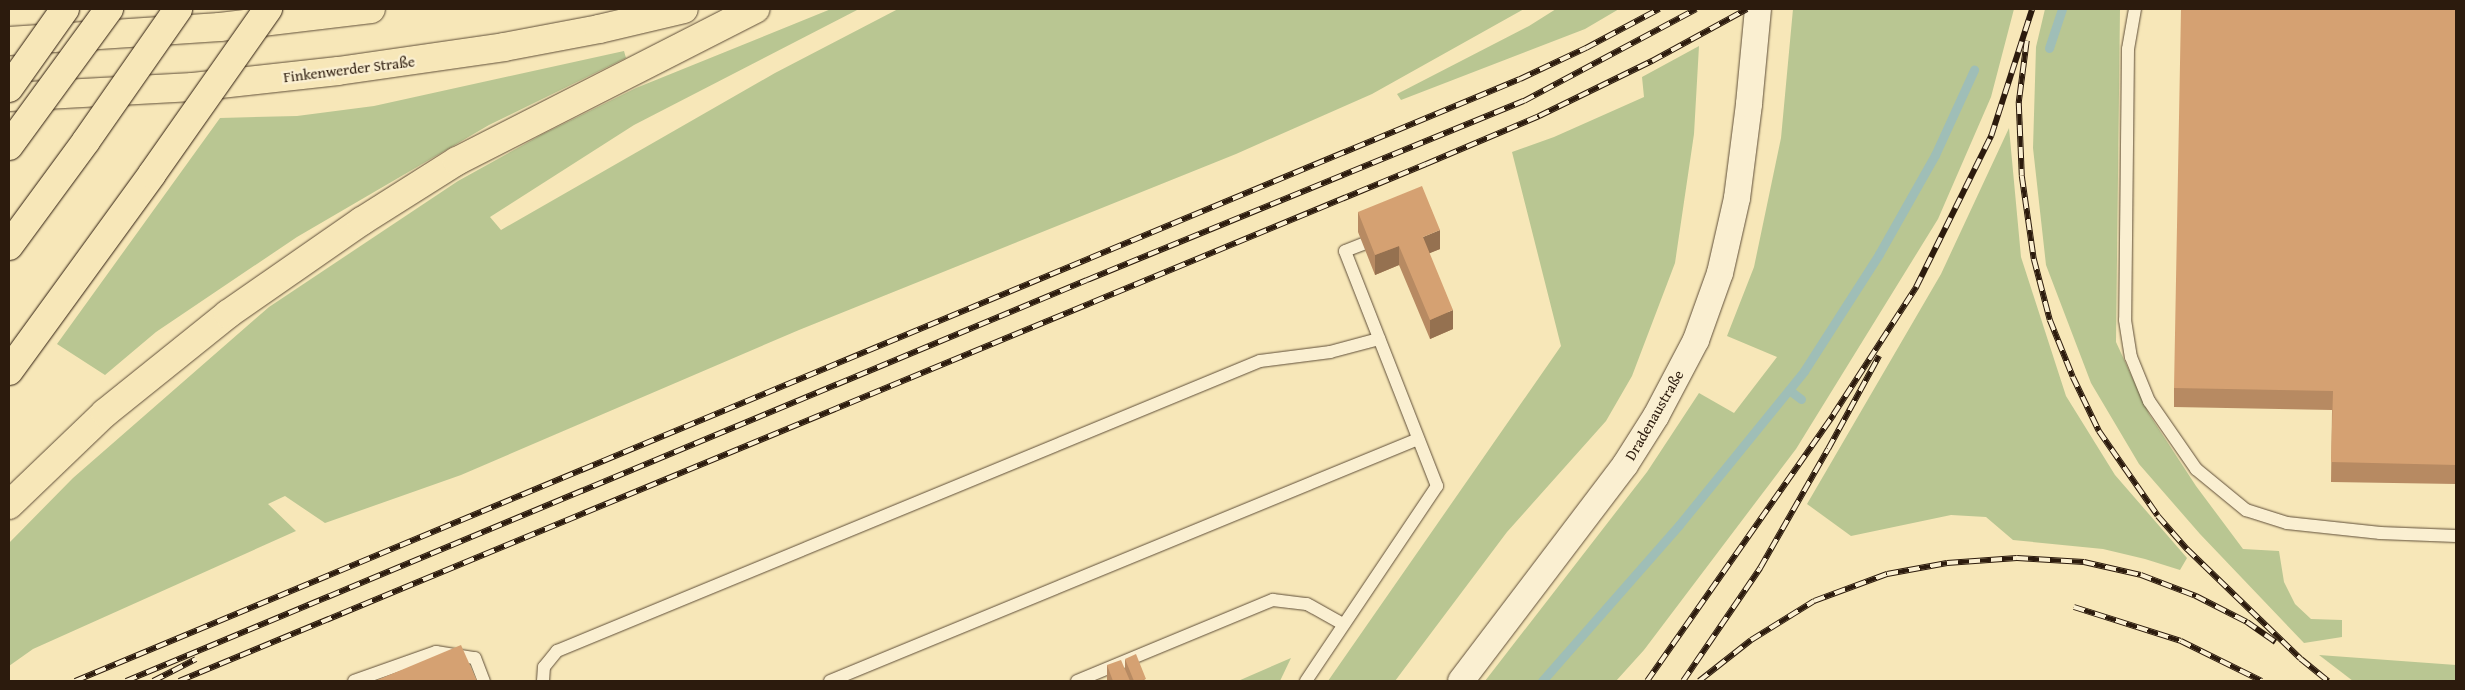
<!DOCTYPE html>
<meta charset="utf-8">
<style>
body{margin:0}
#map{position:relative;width:2465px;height:690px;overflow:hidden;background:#f7e7b8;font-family:"Gentium Book Plus",serif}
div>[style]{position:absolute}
.green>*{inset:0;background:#b9c692}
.stream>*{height:9px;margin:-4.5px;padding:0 4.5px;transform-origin:4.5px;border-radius:4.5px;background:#9fbeb7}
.roads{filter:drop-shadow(0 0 1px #5f4e38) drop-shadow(0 0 1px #5f4e38)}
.service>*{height:12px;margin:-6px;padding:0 6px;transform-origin:6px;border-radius:6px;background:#faefd1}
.minor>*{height:26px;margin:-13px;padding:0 13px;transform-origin:13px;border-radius:13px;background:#faefd1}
.primary>*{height:28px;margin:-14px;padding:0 14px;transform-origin:14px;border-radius:14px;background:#f7e7b8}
.motorway>*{height:28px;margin:-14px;padding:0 14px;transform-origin:14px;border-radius:14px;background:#f7e7b8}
.rail>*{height:5.5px;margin-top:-2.75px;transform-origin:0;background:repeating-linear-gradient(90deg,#faefd1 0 11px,#2c1b0d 0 22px);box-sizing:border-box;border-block:1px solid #2c1b0d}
.bridges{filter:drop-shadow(0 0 1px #2c1b0d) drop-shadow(0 0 1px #2c1b0d)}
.motorway-bridge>*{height:28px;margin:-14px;padding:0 14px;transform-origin:14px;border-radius:14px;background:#f7e7b8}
.wall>*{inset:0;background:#b78a62}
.shaded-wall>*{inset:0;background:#957150}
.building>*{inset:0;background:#d5a172}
span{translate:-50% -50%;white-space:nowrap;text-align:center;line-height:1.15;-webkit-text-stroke:4.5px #faefd1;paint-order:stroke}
.street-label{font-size:15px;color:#2c1b0d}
.frame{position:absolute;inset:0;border:10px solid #2c1b0d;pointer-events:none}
</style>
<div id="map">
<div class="green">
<div style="clip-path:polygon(831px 9px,859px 9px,634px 125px,490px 217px,501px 230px,775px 73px,898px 9px,1524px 9px,1372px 94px,1236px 154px,799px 330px,461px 475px,325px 523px,285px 496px,268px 504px,296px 531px,33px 649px,9px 666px,9px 543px,73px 478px,269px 307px,458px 181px,543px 134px,636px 88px)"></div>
<div style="clip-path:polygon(1556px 9px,1619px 9px,1585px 29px,1401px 100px,1397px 94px,1529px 26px)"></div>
<div style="clip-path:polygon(1793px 9px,2014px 9px,1991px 97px,1938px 219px,1796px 449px,1644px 650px,1616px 681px,1485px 681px,1647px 472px,1699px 393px,1734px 413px,1777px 357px,1727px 336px,1754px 267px,1781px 138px)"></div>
<div style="clip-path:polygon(2045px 9px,2120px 9px,2116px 342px,2149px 414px,2196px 486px,2243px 549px,2279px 551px,2284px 582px,2295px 604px,2311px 619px,2342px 620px,2342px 637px,2304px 643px,2200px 534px,2139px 464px,2091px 383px,2046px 265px,2033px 148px,2036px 47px)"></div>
<div style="clip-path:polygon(1699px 46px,1694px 134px,1675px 263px,1632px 376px,1606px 421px,1507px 532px,1395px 681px,1328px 681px,1561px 346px,1512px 152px,1554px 137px,1644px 97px,1642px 77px)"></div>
<div style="clip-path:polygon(624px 51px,626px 58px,489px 125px,297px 237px,156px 332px,105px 375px,57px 344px,220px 118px,297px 116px,374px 106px)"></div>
<div style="clip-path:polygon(2009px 128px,2021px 257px,2066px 396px,2115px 475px,2187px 558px,2180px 570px,2145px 559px,2103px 549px,2013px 540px,1986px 517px,1951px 515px,1851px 536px,1807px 504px,1941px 274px)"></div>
<div style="clip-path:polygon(2319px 655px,2456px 665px,2456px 681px,2353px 681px)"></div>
<div style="clip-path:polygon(1291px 658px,1280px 681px,1238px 681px)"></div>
</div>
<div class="stream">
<div style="left:2049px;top:48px;width:41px;rotate:-71.6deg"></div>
<div style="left:1789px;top:390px;width:15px;rotate:37deg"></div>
<div style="left:1542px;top:681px;width:208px;rotate:-48.7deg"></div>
<div style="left:1679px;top:525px;width:198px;rotate:-50.9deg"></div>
<div style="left:1804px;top:371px;width:139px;rotate:-57.3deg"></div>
<div style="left:1879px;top:254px;width:114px;rotate:-60.5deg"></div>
<div style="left:1935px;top:155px;width:94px;rotate:-65.4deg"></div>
</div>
<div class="roads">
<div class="service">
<div style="left:2135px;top:9px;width:41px;rotate:99.9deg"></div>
<div style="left:2128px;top:49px;width:271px;rotate:90.6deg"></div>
<div style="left:2125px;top:320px;width:37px;rotate:81deg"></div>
<div style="left:2131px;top:357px;width:48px;rotate:67.8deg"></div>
<div style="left:2149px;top:401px;width:83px;rotate:55.3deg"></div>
<div style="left:2196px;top:469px;width:65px;rotate:39.4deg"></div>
<div style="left:2246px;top:510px;width:43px;rotate:17.6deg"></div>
<div style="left:2287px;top:523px;width:94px;rotate:6.1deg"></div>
<div style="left:2380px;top:533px;width:76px;rotate:2.3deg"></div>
<div style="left:354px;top:681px;width:87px;rotate:-19.5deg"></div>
<div style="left:436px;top:652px;width:39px;rotate:9deg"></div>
<div style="left:475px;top:658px;width:25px;rotate:69deg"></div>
<div style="left:543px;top:681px;width:14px;rotate:-86deg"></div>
<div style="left:544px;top:667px;width:21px;rotate:-51deg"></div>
<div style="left:557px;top:651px;width:760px;rotate:-22.42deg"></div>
<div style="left:1260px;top:361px;width:71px;rotate:-7.3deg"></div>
<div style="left:1330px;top:352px;width:51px;rotate:-14.9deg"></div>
<div style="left:830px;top:681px;width:636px;rotate:-22.37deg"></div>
<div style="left:1077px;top:681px;width:212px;rotate:-22.5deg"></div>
<div style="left:1273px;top:600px;width:34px;rotate:7deg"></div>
<div style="left:1307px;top:604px;width:41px;rotate:29.1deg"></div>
<div style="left:1306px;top:681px;width:235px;rotate:-56.1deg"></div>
<div style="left:1437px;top:486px;width:252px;rotate:-111.4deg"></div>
<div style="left:1345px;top:251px;width:19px;rotate:-21deg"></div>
</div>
<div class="minor">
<div style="left:1461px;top:681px;width:271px;rotate:-52.8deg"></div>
<div style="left:1625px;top:465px;width:58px;rotate:-57.7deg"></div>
<div style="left:1656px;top:416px;width:86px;rotate:-62.2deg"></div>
<div style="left:1696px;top:340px;width:71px;rotate:-70.3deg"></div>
<div style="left:1720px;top:273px;width:77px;rotate:-77.2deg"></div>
<div style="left:1737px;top:198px;width:95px;rotate:-82.7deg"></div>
<div style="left:1749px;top:104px;width:95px;rotate:-84.6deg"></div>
</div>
<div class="primary">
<div style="left:9px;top:41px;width:211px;rotate:-3.8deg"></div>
<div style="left:220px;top:27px;width:152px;rotate:-6.8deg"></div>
<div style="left:9px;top:97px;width:184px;rotate:-3.1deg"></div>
<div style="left:193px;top:87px;width:146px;rotate:-6.3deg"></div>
<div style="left:338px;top:71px;width:168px;rotate:-8.2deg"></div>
<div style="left:504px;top:47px;width:97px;rotate:-10.7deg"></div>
<div style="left:599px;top:29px;width:87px;rotate:-13.2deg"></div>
</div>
<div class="motorway">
<div style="left:9px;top:505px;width:133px;rotate:-43.8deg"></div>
<div style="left:105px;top:413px;width:158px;rotate:-38.8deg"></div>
<div style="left:228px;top:314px;width:163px;rotate:-34.8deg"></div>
<div style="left:362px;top:221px;width:112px;rotate:-32.3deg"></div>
<div style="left:457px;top:161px;width:335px;rotate:-27deg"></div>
</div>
</div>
<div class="rail">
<div style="left:2027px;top:41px;width:63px;rotate:97.4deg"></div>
<div style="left:2019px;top:103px;width:73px;rotate:87.6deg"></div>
<div style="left:2022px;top:176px;width:84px;rotate:81.8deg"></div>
<div style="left:2034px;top:259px;width:63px;rotate:75.3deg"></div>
<div style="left:2050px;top:320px;width:61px;rotate:68deg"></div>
<div style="left:2073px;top:377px;width:60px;rotate:64.3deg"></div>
<div style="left:2099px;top:431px;width:103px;rotate:55.2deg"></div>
<div style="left:2158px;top:516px;width:44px;rotate:48.7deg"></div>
<div style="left:2187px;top:549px;width:158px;rotate:44deg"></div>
<div style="left:2301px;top:659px;width:35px;rotate:39deg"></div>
<div style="left:2074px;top:607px;width:112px;rotate:17.6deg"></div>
<div style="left:2181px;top:641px;width:90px;rotate:26.3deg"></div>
<div style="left:75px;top:681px;width:1565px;rotate:-22.62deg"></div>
<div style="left:1520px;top:79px;width:73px;rotate:-25.2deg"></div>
<div style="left:1586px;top:48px;width:83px;rotate:-28.1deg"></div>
<div style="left:126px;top:681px;width:1041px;rotate:-22.65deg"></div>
<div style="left:1087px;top:280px;width:472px;rotate:-22.3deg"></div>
<div style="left:1524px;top:101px;width:195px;rotate:-28.1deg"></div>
<div style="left:153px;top:681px;width:48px;rotate:-27.1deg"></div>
<div style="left:179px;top:681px;width:1350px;rotate:-22.52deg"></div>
<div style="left:1426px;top:164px;width:123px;rotate:-23deg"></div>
<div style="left:1539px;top:116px;width:126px;rotate:-26deg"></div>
<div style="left:1652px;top:61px;width:108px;rotate:-28.7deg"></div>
<div style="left:1647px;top:681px;width:325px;rotate:-55deg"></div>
<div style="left:1833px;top:415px;width:153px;rotate:-57deg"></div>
<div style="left:1916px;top:287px;width:169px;rotate:-63.6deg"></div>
<div style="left:1991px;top:136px;width:133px;rotate:-72.1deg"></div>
<div style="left:1683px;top:681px;width:137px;rotate:-55.7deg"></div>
<div style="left:1760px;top:568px;width:137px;rotate:-60.3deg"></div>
<div style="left:1828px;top:449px;width:106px;rotate:-61.3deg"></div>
<div style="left:1699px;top:681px;width:66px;rotate:-38.3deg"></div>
<div style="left:1751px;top:640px;width:74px;rotate:-31.8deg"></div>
<div style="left:1814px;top:601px;width:78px;rotate:-20.3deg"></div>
<div style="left:1887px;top:574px;width:61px;rotate:-10.4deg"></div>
<div style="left:1947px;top:563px;width:70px;rotate:-4.1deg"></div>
<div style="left:2017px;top:558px;width:67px;rotate:3.4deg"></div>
<div style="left:2084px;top:562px;width:58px;rotate:12.8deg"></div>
<div style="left:2141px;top:575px;width:59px;rotate:20.9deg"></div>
<div style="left:2196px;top:596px;width:57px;rotate:27deg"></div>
<div style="left:2247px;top:622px;width:35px;rotate:35deg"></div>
</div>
<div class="bridges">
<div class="motorway-bridge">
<div style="left:9px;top:88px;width:97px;rotate:-54.7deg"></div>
<div style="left:9px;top:146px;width:170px;rotate:-53.9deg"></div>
<div style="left:9px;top:246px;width:130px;rotate:-53.7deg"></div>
<div style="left:86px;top:141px;width:161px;rotate:-55.1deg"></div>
<div style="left:9px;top:371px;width:243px;rotate:-54deg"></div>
<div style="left:152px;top:174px;width:202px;rotate:-54.9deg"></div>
</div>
</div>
<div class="wall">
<div style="clip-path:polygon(2456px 9px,2456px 484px,2331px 482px,2332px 410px,2174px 407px,2174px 388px)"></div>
<div style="clip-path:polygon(1358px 212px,1440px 249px,1429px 253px,1453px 329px,1430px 339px,1399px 265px,1375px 275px,1358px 232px)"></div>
<div style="clip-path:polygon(1125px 659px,1146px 681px,1107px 681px,1107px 665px,1125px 669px)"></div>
</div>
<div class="shaded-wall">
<div style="clip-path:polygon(1440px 230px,1440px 249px,1423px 256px,1423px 237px)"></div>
<div style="clip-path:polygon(1399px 246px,1399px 265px,1375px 275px,1375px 255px)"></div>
<div style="clip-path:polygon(1453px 310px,1453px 329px,1430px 339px,1430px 320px)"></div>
</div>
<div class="building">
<div style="clip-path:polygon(2181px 9px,2456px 9px,2456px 465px,2331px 462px,2333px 391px,2174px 388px)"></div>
<div style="clip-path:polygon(1422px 186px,1440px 230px,1423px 237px,1453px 310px,1430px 320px,1399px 246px,1375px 255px,1358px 212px)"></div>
<div style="clip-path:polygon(461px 645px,477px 681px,375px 681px)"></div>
<div style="clip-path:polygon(1136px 654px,1146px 679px,1139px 681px,1134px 681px,1125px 659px)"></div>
<div style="clip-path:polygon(1121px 660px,1130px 681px,1113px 681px,1107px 665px)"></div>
</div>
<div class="street-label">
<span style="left:349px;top:69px;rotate:-7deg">Finkenwerder Straße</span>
<span style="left:1654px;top:415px;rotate:-60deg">Dradenaustraße</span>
</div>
<div class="frame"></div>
</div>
